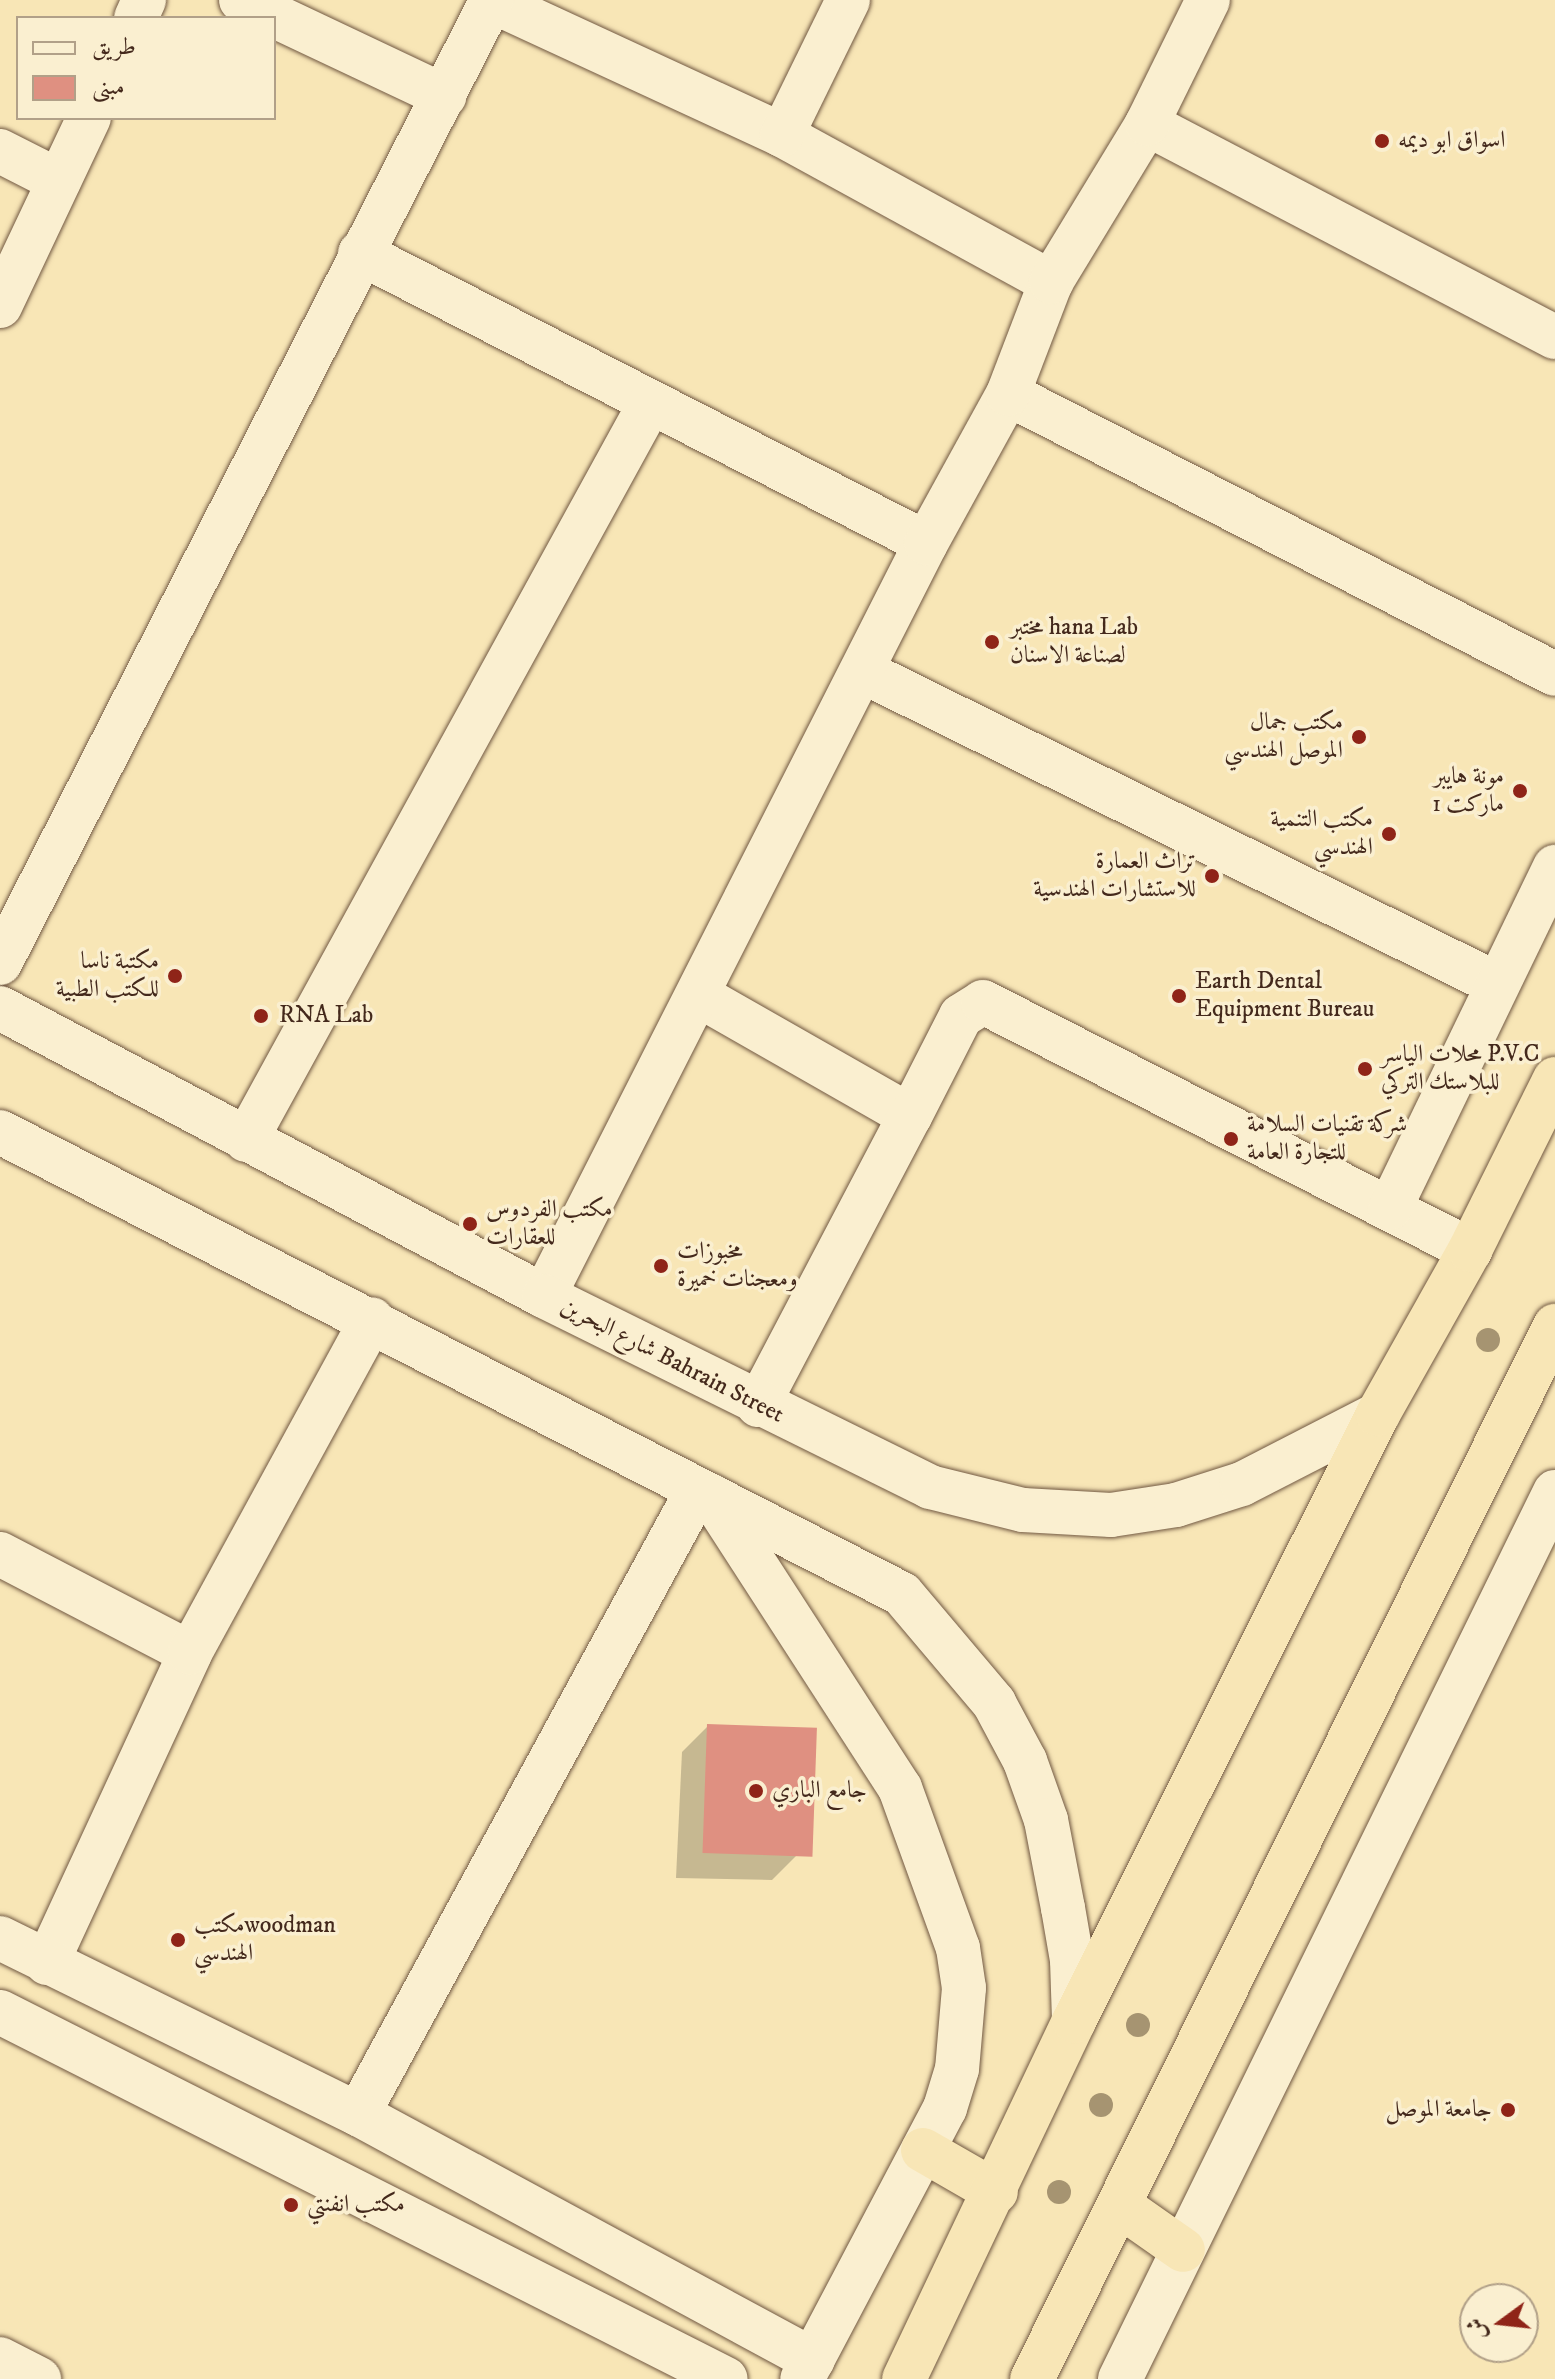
<!DOCTYPE html>
<meta charset="utf-8">
<style>
body{margin:0}
#map{position:relative;width:1555px;height:2379px;overflow:hidden;background:#f8e6b6;font-family:"IM FELL DW Pica",Amiri,serif}
div>[style]{position:absolute}
.shadow>*{inset:0;background:#0003}
.building>*{inset:0;background:#df9081;transform-origin:0 0}
.roads{filter:drop-shadow(0 0 2px #715842) drop-shadow(0 0 2px #715842)}
.minor>*{height:44px;margin:-22px;padding:0 22px;transform-origin:22px;border-radius:22px;background:#faefd0}
.tertiary>*{height:44px;margin:-22px;padding:0 22px;transform-origin:22px;border-radius:22px;background:#faefd0}
.secondary>*{height:44px;margin:-22px;padding:0 22px;transform-origin:22px;border-radius:22px;background:#faefd0}
.trunk>*{height:44px;margin:-22px;padding:0 22px;transform-origin:22px;border-radius:22px;background:#f8e6b6}
.trees>*{width:24px;height:24px;margin:-12px;border-radius:50%;background:#a69471}
.dots>*{width:22px;height:22px;translate:-50% -50%;box-sizing:border-box;border:4px solid #faefd0;border-radius:50%}
span{translate:-50% -50%;white-space:nowrap;text-align:center;line-height:1.15;-webkit-text-stroke:7px #faefd0;paint-order:stroke}
.poi-label{font-size:24px;color:#44291c}
.left{translate:0 -50%;text-align:left}
.right{translate:-100% -50%;text-align:right}
.street-label{font-size:24px;color:#44291c}
.legend{position:absolute;left:16px;top:16px;width:260px;height:104px;box-sizing:border-box;background:#faefd0;border:2px solid #b1a088;margin:0;padding:10px 14px;list-style:none;font-size:24px;color:#44291c}
.legend li{display:flex;align-items:center;gap:16px;height:40px}
.legend b{width:40px;border:2px solid #b1a088}
.north{position:absolute;left:1459px;top:2283px;width:80px;height:80px;box-sizing:border-box;background:#faefd0;border:2px solid #b1a088;border-radius:50%;rotate:255deg;font-size:22px;font-weight:700;line-height:32px;text-align:center;color:#44291c}
.north::after{content:'';display:block;margin:auto;width:28px;height:36px;background:#8f2418;clip-path:polygon(50% 0,100% 100%,50% 72%,0 100%)}
</style>
<div id="map">
<div class="shadow">
<div style="clip-path:polygon(708px 1726px,798px 1854px,772px 1880px,676px 1878px,682px 1752px)"></div>
</div>
<div class="building">
<div style="left:707px;top:1724px;width:110px;height:129px;rotate:2deg"></div>
</div>
<div class="roads">
<div class="minor">
<div style="left:241px;top:0;width:225px;rotate:25.3deg"></div>
<div style="left:492px;top:1px;width:319px;rotate:24.8deg"></div>
<div style="left:782px;top:135px;width:307px;rotate:28.7deg"></div>
<div style="left:136px;top:18px;width:20px;rotate:-66deg"></div>
<div style="left:1147px;top:124px;width:460px;rotate:27.6deg"></div>
<div style="left:782px;top:135px;width:150px;rotate:-63.9deg"></div>
<div style="left:0;top:151px;width:66px;rotate:27deg"></div>
<div style="left:360px;top:253px;width:636px;rotate:27.13deg"></div>
<div style="left:0;top:306px;width:208px;rotate:-64.7deg"></div>
<div style="left:1008px;top:394px;width:614px;rotate:27.11deg"></div>
<div style="left:864px;top:672px;width:706px;rotate:26.24deg"></div>
<div style="left:0;top:963px;width:1081px;rotate:-62.94deg"></div>
<div style="left:698px;top:995px;width:244px;rotate:29.7deg"></div>
<div style="left:910px;top:1116px;width:112px;rotate:-63deg"></div>
<div style="left:961px;top:1016px;width:26px;rotate:-32deg"></div>
<div style="left:983px;top:1002px;width:547px;rotate:26.99deg"></div>
<div style="left:246px;top:1140px;width:838px;rotate:-61.26deg"></div>
<div style="left:1390px;top:1208px;width:379px;rotate:-64.2deg"></div>
<div style="left:544px;top:1296px;width:844px;rotate:-63.1deg"></div>
<div style="left:926px;top:543px;width:170px;rotate:-61.2deg"></div>
<div style="left:1008px;top:394px;width:120px;rotate:-69deg"></div>
<div style="left:1051px;top:282px;width:185px;rotate:-58.7deg"></div>
<div style="left:1147px;top:124px;width:138px;rotate:-63.8deg"></div>
<div style="left:758px;top:1405px;width:327px;rotate:-62.3deg"></div>
<div style="left:711px;top:1496px;width:348px;rotate:57.1deg"></div>
<div style="left:900px;top:1788px;width:170px;rotate:70.1deg"></div>
<div style="left:958px;top:1948px;width:40px;rotate:81.5deg"></div>
<div style="left:964px;top:1988px;width:81px;rotate:94.9deg"></div>
<div style="left:957px;top:2069px;width:41px;rotate:107.1deg"></div>
<div style="left:945px;top:2108px;width:306px;rotate:117.8deg"></div>
<div style="left:0;top:1554px;width:214px;rotate:27.5deg"></div>
<div style="left:47px;top:1963px;width:341px;rotate:-65.2deg"></div>
<div style="left:190px;top:1653px;width:380px;rotate:-61.4deg"></div>
<div style="left:358px;top:2114px;width:711px;rotate:-61.45deg"></div>
<div style="left:0;top:2359px;width:44px;rotate:27.1deg"></div>
<div style="left:1120px;top:2379px;width:988px;rotate:-63.88deg"></div>
</div>
<div class="tertiary">
<div style="left:0;top:1938px;width:399px;rotate:26.2deg"></div>
<div style="left:358px;top:2114px;width:517px;rotate:28.4deg"></div>
<div style="left:0;top:2012px;width:813px;rotate:26.82deg"></div>
</div>
<div class="secondary">
<div style="left:0;top:1008px;width:616px;rotate:27.9deg"></div>
<div style="left:544px;top:1296px;width:431px;rotate:26.3deg"></div>
<div style="left:930px;top:1487px;width:96px;rotate:13.9deg"></div>
<div style="left:1023px;top:1510px;width:88px;rotate:3.3deg"></div>
<div style="left:1111px;top:1515px;width:66px;rotate:-8.7deg"></div>
<div style="left:1176px;top:1505px;width:69px;rotate:-17.7deg"></div>
<div style="left:1242px;top:1484px;width:153px;rotate:-27.2deg"></div>
<div style="left:0;top:1132px;width:1013px;rotate:27.12deg"></div>
<div style="left:902px;top:1594px;width:143px;rotate:49.8deg"></div>
<div style="left:994px;top:1703px;width:66px;rotate:61.9deg"></div>
<div style="left:1025px;top:1761px;width:63px;rotate:70.4deg"></div>
<div style="left:1046px;top:1820px;width:90px;rotate:79.1deg"></div>
<div style="left:1063px;top:1908px;width:53px;rotate:80.2deg"></div>
<div style="left:1072px;top:1960px;width:61px;rotate:88.1deg"></div>
</div>
<div class="trunk">
<div style="left:923px;top:2150px;width:84px;rotate:29.9deg"></div>
<div style="left:1119px;top:2205px;width:78px;rotate:35.1deg"></div>
<div style="left:904px;top:2379px;width:396px;rotate:-64.6deg"></div>
<div style="left:1074px;top:2021px;width:679px;rotate:-63.4deg"></div>
<div style="left:1378px;top:1414px;width:188px;rotate:-60.7deg"></div>
<div style="left:1470px;top:1250px;width:191px;rotate:-63.6deg"></div>
<div style="left:1032px;top:2379px;width:1176px;rotate:-63.59deg"></div>
</div>
</div>
<div class="trees">
<div style="left:1488px;top:1340px"></div>
<div style="left:1138px;top:2025px"></div>
<div style="left:1101px;top:2105px"></div>
<div style="left:1059px;top:2192px"></div>
</div>
<div class="dots">
<div style="left:1382px;top:141px;background:#8f2418"></div>
<div style="left:992px;top:642px;background:#8f2418"></div>
<div style="left:1359px;top:737px;background:#8f2418"></div>
<div style="left:1520px;top:791px;background:#8f2418"></div>
<div style="left:1389px;top:834px;background:#8f2418"></div>
<div style="left:1212px;top:876px;background:#8f2418"></div>
<div style="left:175px;top:976px;background:#8f2418"></div>
<div style="left:1179px;top:996px;background:#8f2418"></div>
<div style="left:261px;top:1016px;background:#8f2418"></div>
<div style="left:1365px;top:1069px;background:#8f2418"></div>
<div style="left:1231px;top:1139px;background:#8f2418"></div>
<div style="left:470px;top:1224px;background:#8f2418"></div>
<div style="left:661px;top:1266px;background:#8f2418"></div>
<div style="left:756px;top:1791px;background:#8f2418"></div>
<div style="left:178px;top:1940px;background:#8f2418"></div>
<div style="left:1508px;top:2110px;background:#8f2418"></div>
<div style="left:291px;top:2205px;background:#8f2418"></div>
</div>
<div class="poi-label">
<span class="left" style="left:1398px;top:141px">اسواق ابو ديمه</span>
<span class="left" style="left:1010px;top:642px">مختبر hana Lab<br>لصناعة الاسنان</span>
<span class="right" style="left:1343px;top:737px">مكتب جمال<br>الموصل الهندسي</span>
<span class="right" style="left:1504px;top:791px">مونة هايبر<br>ماركت 1</span>
<span class="right" style="left:1373px;top:834px">مكتب التنمية<br>الهندسي</span>
<span class="right" style="left:1196px;top:876px">تراث العمارة<br>للاستشارات الهندسية</span>
<span class="right" style="left:159px;top:976px">مكتبة ناسا<br>للكتب الطبية</span>
<span class="left" style="left:1195px;top:996px">Earth Dental<br>Equipment Bureau</span>
<span class="left" style="left:279px;top:1016px">RNA Lab</span>
<span class="left" style="left:1381px;top:1069px">محلات الياسر P.V.C<br>للبلاستك التركي</span>
<span class="left" style="left:1247px;top:1139px">شركة تقنيات السلامة<br>للتجارة العامة</span>
<span class="left" style="left:486px;top:1224px">مكتب الفردوس<br>للعقارات</span>
<span class="left" style="left:677px;top:1266px">مخبوزات<br>ومعجنات خميرة</span>
<span class="left" style="left:772px;top:1791px">جامع الباري</span>
<span class="left" style="left:194px;top:1940px">مكتبwoodman<br>الهندسي</span>
<span class="right" style="left:1492px;top:2110px">جامعة الموصل</span>
<span class="left" style="left:307px;top:2205px">مكتب انفنتي</span>
</div>
<div class="street-label">
<span style="left:672px;top:1361px;rotate:27deg">شارع البحرين Bahrain Street</span>
</div>
<ul class="legend">
<li><b style="height:10px;background:#faefd0"></b>طريق</li>
<li><b style="height:22px;background:#df9081"></b>مبنى</li>
</ul>
<div class="north">ش</div>
</div>
